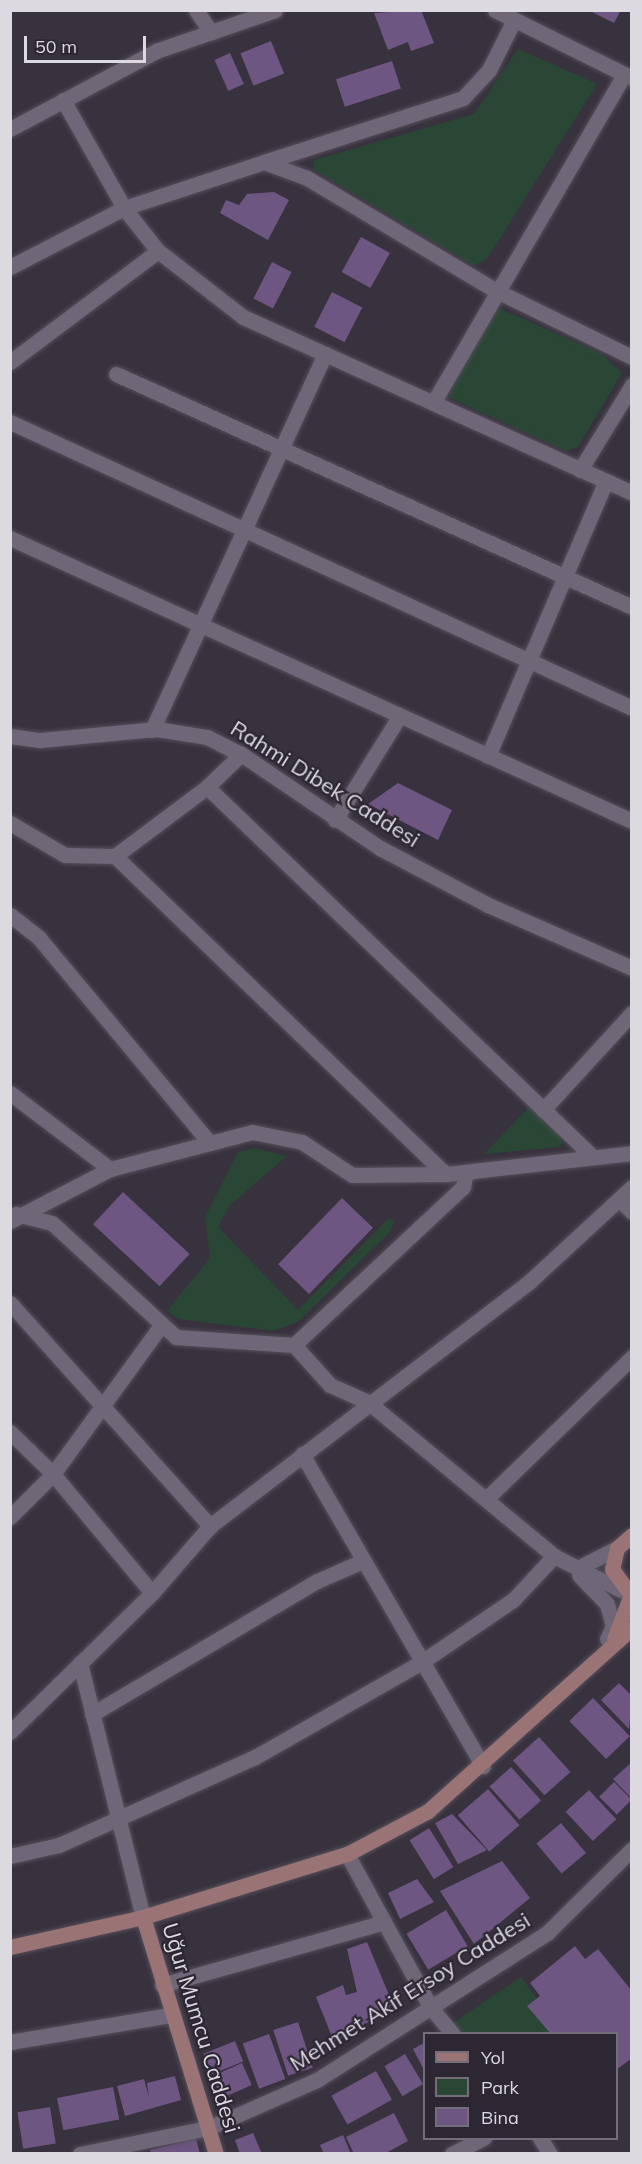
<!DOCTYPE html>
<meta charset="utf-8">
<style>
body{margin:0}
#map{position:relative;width:642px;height:2164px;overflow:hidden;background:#38313e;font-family:Mulish,sans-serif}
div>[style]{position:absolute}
.green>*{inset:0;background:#2a4736}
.building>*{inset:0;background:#6d5681;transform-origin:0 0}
.roads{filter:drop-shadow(0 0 2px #544e5a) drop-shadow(0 0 2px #544e5a)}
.minor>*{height:15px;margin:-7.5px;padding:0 7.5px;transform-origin:7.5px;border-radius:7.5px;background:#6f6777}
.tertiary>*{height:15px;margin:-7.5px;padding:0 7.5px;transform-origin:7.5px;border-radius:7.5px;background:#6f6777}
.secondary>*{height:15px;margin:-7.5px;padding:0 7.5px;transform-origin:7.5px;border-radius:7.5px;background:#9a7375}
span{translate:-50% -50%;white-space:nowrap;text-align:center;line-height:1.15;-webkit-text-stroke:4.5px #2d2734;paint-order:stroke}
.street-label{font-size:22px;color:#ddd9e1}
.frame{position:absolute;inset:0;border:12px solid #ddd9e1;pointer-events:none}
.legend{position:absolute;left:423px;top:2032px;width:195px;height:108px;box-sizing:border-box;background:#2d2734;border:2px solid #736e79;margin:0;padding:8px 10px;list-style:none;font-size:18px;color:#ddd9e1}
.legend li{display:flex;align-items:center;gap:12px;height:30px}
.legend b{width:30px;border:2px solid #736e79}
.scale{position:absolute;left:24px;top:36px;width:122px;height:27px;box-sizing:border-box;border:3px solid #ddd9e1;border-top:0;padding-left:8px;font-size:18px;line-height:21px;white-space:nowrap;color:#ddd9e1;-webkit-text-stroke:4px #2d2734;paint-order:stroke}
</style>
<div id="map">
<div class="green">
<div style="clip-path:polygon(518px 49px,597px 84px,487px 259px,474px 266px,313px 169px,314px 160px,474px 114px)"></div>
<div style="clip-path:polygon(499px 308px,602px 354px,622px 373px,578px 447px,566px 451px,448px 397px,486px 317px)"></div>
<div style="clip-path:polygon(529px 1107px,561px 1137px,561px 1147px,484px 1154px)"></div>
<div style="clip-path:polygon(254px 1148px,287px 1156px,230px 1205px,218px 1227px,298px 1310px,389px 1218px,394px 1221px,390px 1232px,298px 1322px,273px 1331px,178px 1319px,167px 1311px,210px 1258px,205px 1217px,238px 1152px)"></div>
<div style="clip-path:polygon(521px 1977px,560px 2030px,556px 2034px,463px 2033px,453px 2023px)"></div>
</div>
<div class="building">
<div style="clip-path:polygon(421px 10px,434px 43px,411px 51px,408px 42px,388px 50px,374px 13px)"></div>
<div style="clip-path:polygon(588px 10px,621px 10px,614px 23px)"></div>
<div style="left:271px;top:41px;width:35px;height:33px;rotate:68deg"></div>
<div style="left:230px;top:53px;width:34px;height:17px;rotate:66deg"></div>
<div style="left:392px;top:61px;width:29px;height:59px;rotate:72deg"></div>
<div style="clip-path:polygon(274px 192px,289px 200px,268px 240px,220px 213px,226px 200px,239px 205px,247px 194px)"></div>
<div style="left:361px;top:237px;width:33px;height:40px;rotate:29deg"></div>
<div style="left:272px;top:262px;width:22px;height:41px;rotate:27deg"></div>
<div style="left:332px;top:292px;width:34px;height:39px;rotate:27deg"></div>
<div style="clip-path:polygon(398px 783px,452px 810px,438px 840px,368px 804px)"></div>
<div style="left:123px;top:1192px;width:91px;height:44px;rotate:43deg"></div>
<div style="left:342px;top:1198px;width:43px;height:92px;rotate:44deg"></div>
<div style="clip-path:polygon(619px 1683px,632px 1696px,629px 1729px,601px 1700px)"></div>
<div style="left:593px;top:1698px;width:53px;height:33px;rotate:46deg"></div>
<div style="left:539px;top:1737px;width:47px;height:35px;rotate:48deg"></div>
<div style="clip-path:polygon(632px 1762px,632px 1799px,613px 1779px)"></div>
<div style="left:511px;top:1767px;width:45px;height:29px;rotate:48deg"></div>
<div style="left:614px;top:1782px;width:25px;height:21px;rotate:45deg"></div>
<div style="left:488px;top:1789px;width:48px;height:40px;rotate:49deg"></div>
<div style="left:589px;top:1790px;width:40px;height:32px;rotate:47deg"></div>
<div style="clip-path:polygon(452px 1814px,487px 1850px,458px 1864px,435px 1823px)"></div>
<div style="left:561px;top:1823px;width:39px;height:32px;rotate:50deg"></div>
<div style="left:429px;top:1828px;width:46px;height:23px;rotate:58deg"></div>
<div style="clip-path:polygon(502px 1861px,530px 1898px,474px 1944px,440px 1891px)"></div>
<div style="clip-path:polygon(417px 1879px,434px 1902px,400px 1919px,388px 1893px)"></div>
<div style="left:446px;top:1910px;width:42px;height:46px;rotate:59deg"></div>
<div style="clip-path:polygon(367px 1942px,392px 2002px,389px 2010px,334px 2042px,316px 1997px,343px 1985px,346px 1995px,357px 1992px,347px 1949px)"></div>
<div style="clip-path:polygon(575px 1946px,585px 1959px,598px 1949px,632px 1991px,632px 2058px,616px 2070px,616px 2034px,551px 2034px,527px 2006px,540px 1996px,530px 1983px)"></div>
<div style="left:298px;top:2022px;width:48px;height:26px;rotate:72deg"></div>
<div style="left:269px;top:2034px;width:48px;height:28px;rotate:70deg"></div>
<div style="left:235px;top:2041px;width:22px;height:34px;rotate:68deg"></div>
<div style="clip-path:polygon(424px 2043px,424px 2070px,413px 2049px)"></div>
<div style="left:405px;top:2054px;width:35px;height:24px;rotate:59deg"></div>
<div style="left:242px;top:2063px;width:24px;height:33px;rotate:66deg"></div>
<div style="left:376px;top:2071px;width:33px;height:51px;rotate:61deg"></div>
<div style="clip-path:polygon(175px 2076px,181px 2100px,125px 2116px,117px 2086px,144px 2079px,149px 2097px,147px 2083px)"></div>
<div style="left:113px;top:2087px;width:33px;height:57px;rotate:79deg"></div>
<div style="left:50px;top:2107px;width:37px;height:33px;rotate:81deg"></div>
<div style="clip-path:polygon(394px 2113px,408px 2141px,384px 2154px,354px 2154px,346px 2137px)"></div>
<div style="clip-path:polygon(253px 2133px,262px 2154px,240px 2154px,235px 2140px)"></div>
<div style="clip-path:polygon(343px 2135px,351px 2154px,324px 2154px,320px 2145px)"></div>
<div style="clip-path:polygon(196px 2138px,200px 2154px,151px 2154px,150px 2150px)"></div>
</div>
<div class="roads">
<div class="minor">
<div style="left:196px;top:10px;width:27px;rotate:56deg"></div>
<div style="left:63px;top:100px;width:124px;rotate:60.5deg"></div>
<div style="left:124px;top:208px;width:55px;rotate:51.7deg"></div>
<div style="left:158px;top:251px;width:108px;rotate:37.8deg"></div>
<div style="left:243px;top:317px;width:427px;rotate:24.3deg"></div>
<div style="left:264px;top:162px;width:209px;rotate:-17.8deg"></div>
<div style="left:463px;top:98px;width:38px;rotate:-47deg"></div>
<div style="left:489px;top:70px;width:54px;rotate:-63.4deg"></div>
<div style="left:10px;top:267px;width:128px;rotate:-27.4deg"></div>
<div style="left:124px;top:208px;width:147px;rotate:-18.2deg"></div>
<div style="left:264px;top:162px;width:46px;rotate:20.4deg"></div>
<div style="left:307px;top:178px;width:219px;rotate:30.8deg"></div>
<div style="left:495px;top:290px;width:153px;rotate:26.1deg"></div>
<div style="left:10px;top:362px;width:185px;rotate:-36.9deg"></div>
<div style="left:116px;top:374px;width:566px;rotate:24.3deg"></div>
<div style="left:433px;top:403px;width:380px;rotate:-59.8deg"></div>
<div style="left:10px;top:422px;width:685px;rotate:24.69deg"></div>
<div style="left:580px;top:470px;width:100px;rotate:-58.5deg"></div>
<div style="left:10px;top:538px;width:683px;rotate:24.46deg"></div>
<div style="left:152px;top:730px;width:414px;rotate:-65.3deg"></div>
<div style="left:488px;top:756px;width:299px;rotate:-66.8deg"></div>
<div style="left:207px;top:787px;width:535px;rotate:43.79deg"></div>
<div style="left:335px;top:820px;width:123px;rotate:-58.2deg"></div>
<div style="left:10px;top:823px;width:64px;rotate:30.2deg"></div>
<div style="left:65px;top:855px;width:50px;rotate:1.1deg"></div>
<div style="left:115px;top:856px;width:115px;rotate:-36.9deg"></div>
<div style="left:207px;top:787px;width:47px;rotate:-44.1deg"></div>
<div style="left:115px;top:856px;width:459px;rotate:43.9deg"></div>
<div style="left:10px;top:915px;width:37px;rotate:38deg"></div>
<div style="left:39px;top:938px;width:267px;rotate:50.2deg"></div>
<div style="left:10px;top:1093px;width:126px;rotate:37.2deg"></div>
<div style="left:543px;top:1110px;width:132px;rotate:-47.5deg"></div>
<div style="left:619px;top:1199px;width:18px;rotate:45deg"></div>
<div style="left:16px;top:1214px;width:37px;rotate:14deg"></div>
<div style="left:52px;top:1223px;width:168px;rotate:42.6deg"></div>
<div style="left:176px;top:1337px;width:118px;rotate:3.9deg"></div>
<div style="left:294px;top:1345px;width:231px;rotate:-43.1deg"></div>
<div style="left:463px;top:1187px;width:15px;rotate:-79deg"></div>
<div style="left:10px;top:1303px;width:300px;rotate:48.1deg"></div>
<div style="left:294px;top:1345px;width:54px;rotate:48deg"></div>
<div style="left:330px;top:1385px;width:42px;rotate:24.1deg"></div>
<div style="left:368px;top:1402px;width:241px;rotate:39.6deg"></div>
<div style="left:554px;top:1556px;width:75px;rotate:26.9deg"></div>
<div style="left:10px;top:1432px;width:60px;rotate:44.3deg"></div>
<div style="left:53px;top:1474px;width:155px;rotate:50.2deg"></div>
<div style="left:302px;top:1454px;width:361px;rotate:59.9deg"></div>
<div style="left:486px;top:1499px;width:204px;rotate:-44.2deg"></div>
<div style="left:10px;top:1517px;width:61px;rotate:-45deg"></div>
<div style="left:53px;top:1474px;width:185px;rotate:-54deg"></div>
<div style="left:578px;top:1568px;width:44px;rotate:-27.1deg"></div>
<div style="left:579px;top:1575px;width:40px;rotate:46deg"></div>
<div style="left:607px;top:1604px;width:23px;rotate:75deg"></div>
<div style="left:613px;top:1626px;width:14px;rotate:115deg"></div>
<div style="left:80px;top:1663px;width:262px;rotate:76.1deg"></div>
<div style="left:92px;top:1714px;width:261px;rotate:-30.6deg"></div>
<div style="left:317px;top:1581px;width:47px;rotate:-23.8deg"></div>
<div style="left:10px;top:1732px;width:199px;rotate:-44.4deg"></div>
<div style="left:152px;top:1593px;width:89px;rotate:-49.1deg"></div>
<div style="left:210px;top:1526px;width:402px;rotate:-37.4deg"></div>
<div style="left:529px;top:1282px;width:140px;rotate:-42.7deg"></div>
<div style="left:347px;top:1854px;width:175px;rotate:61.4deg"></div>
<div style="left:431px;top:2008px;width:34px;rotate:50deg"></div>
<div style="left:10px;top:1856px;width:50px;rotate:-12.7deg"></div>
<div style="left:59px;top:1845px;width:215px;rotate:-24.2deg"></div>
<div style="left:255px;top:1757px;width:190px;rotate:-29.7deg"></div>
<div style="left:420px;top:1663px;width:114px;rotate:-34.2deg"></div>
<div style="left:514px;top:1599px;width:59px;rotate:-47.1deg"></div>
<div style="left:162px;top:1985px;width:231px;rotate:-15.8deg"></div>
<div style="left:10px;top:2042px;width:162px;rotate:-9.6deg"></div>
<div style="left:540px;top:2138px;width:19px;rotate:58deg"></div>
<div style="left:452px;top:2154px;width:36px;rotate:-27deg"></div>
</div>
<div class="tertiary">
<div style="left:495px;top:10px;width:153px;rotate:26.4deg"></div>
<div style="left:10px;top:129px;width:166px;rotate:-28.1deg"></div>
<div style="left:156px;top:51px;width:126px;rotate:-19deg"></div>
<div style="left:10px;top:736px;width:30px;rotate:8deg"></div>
<div style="left:40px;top:740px;width:118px;rotate:-5.4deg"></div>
<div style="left:157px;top:729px;width:51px;rotate:9.1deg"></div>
<div style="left:207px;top:737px;width:38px;rotate:27deg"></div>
<div style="left:241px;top:754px;width:168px;rotate:34.1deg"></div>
<div style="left:380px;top:848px;width:122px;rotate:27.8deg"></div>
<div style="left:488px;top:905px;width:157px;rotate:23.6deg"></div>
<div style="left:10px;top:1221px;width:113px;rotate:-27.5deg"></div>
<div style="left:110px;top:1169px;width:147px;rotate:-14.6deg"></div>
<div style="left:252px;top:1132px;width:51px;rotate:11.3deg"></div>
<div style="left:302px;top:1142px;width:60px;rotate:33.4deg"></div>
<div style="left:352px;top:1175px;width:94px;rotate:-0.6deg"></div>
<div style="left:446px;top:1174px;width:187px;rotate:-6.4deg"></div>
<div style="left:80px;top:2154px;width:131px;rotate:-11.5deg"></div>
<div style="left:208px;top:2128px;width:119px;rotate:-23.8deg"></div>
<div style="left:317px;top:2080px;width:274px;rotate:-32.6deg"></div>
<div style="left:548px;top:1932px;width:118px;rotate:-44.7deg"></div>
</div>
<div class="secondary">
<div style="left:632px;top:1535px;width:20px;rotate:139deg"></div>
<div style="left:617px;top:1548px;width:22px;rotate:103deg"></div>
<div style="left:612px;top:1569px;width:34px;rotate:54deg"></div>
<div style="left:614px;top:1639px;width:45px;rotate:-69.1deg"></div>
<div style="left:143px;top:1917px;width:248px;rotate:72.9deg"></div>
<div style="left:10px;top:1947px;width:136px;rotate:-12.7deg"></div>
<div style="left:143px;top:1917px;width:214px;rotate:-17.2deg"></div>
<div style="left:347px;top:1854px;width:92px;rotate:-28deg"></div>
<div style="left:428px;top:1811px;width:274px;rotate:-41.9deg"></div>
</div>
</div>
<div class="street-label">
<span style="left:325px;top:784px;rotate:32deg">Rahmi Dibek Caddesi</span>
<span style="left:410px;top:1992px;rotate:-32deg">Mehmet Akif Ersoy Caddesi</span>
<span style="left:201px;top:2028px;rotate:73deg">Uğur Mumcu Caddesi</span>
</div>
<div class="frame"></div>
<ul class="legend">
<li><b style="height:8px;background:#9a7375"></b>Yol</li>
<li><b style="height:16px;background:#2a4736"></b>Park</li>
<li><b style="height:16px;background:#6d5681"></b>Bina</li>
</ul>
<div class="scale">50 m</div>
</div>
